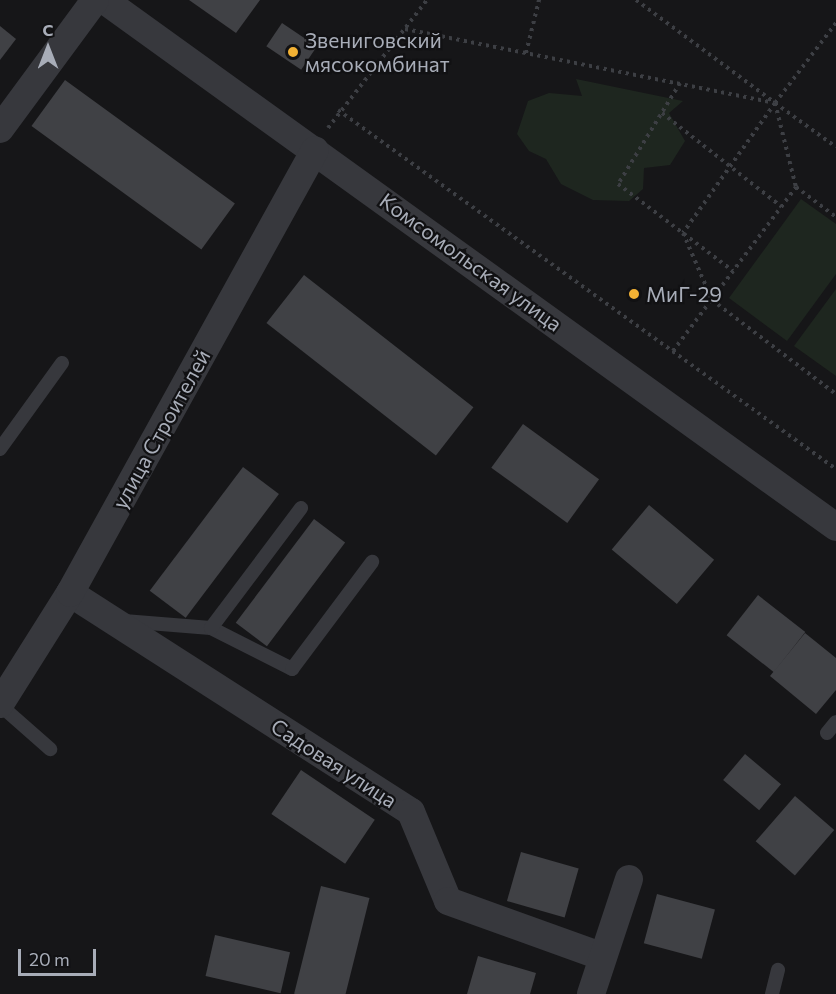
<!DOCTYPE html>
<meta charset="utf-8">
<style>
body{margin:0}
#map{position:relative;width:836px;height:994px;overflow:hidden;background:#161618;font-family:Commissioner,sans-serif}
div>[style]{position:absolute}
.green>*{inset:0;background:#1e261f}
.building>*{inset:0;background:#404145;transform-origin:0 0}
.path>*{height:4px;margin-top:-2px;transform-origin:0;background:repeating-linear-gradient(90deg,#3d3f44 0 3px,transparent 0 7.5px)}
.service>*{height:14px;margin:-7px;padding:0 7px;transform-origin:7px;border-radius:7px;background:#37383d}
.minor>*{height:28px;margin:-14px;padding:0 14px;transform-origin:14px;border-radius:14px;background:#37383d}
.dots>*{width:16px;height:16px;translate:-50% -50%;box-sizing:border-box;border:3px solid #111113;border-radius:50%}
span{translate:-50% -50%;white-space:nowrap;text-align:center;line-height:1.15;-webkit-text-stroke:4.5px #111113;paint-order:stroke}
.poi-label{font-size:21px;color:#a8adb8}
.left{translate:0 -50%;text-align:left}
.street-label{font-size:21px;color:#a8adb8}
.north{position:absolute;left:18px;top:18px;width:60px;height:60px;-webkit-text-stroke:4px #111113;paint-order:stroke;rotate:0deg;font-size:16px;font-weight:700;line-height:24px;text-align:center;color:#a8adb8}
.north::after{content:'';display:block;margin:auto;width:21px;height:27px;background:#a8adb8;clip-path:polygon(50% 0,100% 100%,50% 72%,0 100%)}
.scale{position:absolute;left:18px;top:949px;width:78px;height:27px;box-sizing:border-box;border:3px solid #a8adb8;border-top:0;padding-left:8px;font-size:18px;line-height:21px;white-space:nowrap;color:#a8adb8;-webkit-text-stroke:4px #111113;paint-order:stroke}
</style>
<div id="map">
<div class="green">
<div style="clip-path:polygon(576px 79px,683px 101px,669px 113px,685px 141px,670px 165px,644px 168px,643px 189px,629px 201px,593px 200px,561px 184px,546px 159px,529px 151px,517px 134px,528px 101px,549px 93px,582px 96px)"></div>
<div style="clip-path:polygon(801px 199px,836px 224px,836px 274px,787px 341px,729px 298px)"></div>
<div style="clip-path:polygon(836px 289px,836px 376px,794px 346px)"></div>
</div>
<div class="building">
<div style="clip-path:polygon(189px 0,260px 0,236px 33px)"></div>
<div style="left:282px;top:23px;width:42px;height:28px;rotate:34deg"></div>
<div style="clip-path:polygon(0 26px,16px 39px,0 60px)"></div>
<div style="left:65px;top:80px;width:210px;height:57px;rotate:36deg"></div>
<div style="left:304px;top:275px;width:215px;height:61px;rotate:38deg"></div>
<div style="left:523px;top:424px;width:94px;height:54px;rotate:36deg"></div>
<div style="left:243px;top:467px;width:45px;height:155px;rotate:37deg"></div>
<div style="left:649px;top:505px;width:85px;height:58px;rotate:40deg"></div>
<div style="left:314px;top:519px;width:39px;height:130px;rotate:37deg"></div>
<div style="left:758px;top:595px;width:60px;height:51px;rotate:38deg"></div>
<div style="clip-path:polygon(805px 633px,836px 658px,836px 690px,816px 714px,770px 676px)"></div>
<div style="left:745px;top:754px;width:47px;height:34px;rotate:40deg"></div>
<div style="left:301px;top:770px;width:89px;height:53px;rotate:34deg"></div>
<div style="left:795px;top:796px;width:52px;height:60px;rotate:41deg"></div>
<div style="left:521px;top:852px;width:60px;height:51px;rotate:16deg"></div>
<div style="left:321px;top:886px;width:50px;height:111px;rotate:14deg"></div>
<div style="left:657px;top:894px;width:60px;height:51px;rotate:15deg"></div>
<div style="left:215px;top:935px;width:77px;height:42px;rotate:13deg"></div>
<div style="clip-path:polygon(478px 956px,536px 973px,530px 994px,467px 994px)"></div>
</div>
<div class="path">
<div style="left:636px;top:0;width:173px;rotate:36.5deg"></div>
<div style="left:775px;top:103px;width:159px;rotate:125.3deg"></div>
<div style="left:683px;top:233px;width:73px;rotate:66.6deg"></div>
<div style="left:712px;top:300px;width:156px;rotate:37.2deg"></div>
<div style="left:836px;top:23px;width:101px;rotate:127.3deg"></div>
<div style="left:775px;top:103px;width:87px;rotate:76deg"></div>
<div style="left:796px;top:187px;width:50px;rotate:36.9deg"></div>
<div style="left:405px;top:29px;width:377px;rotate:11.3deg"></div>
<div style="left:775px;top:103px;width:75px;rotate:35.8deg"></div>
<div style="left:526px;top:53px;width:55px;rotate:-76.2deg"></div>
<div style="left:680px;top:83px;width:119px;rotate:121.5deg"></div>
<div style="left:618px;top:184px;width:144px;rotate:37.1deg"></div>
<div style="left:338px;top:110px;width:614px;rotate:35.79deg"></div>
<div style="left:662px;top:113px;width:152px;rotate:38.1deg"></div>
<div style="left:328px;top:128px;width:162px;rotate:-52.3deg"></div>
<div style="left:673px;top:351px;width:205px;rotate:-53.1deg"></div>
</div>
<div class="service">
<div style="left:0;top:449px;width:106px;rotate:-54.2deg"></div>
<div style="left:124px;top:621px;width:87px;rotate:4.6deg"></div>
<div style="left:211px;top:628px;width:91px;rotate:26.8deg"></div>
<div style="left:292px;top:669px;width:134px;rotate:-53.2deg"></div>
<div style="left:211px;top:628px;width:150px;rotate:-53.1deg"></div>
<div style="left:0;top:705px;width:67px;rotate:41.3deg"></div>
<div style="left:827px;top:733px;width:14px;rotate:-51deg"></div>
<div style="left:772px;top:994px;width:25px;rotate:-76deg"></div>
</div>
<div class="minor">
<div style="left:104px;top:0;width:902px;rotate:35.75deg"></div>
<div style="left:0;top:129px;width:160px;rotate:-53.6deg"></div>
<div style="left:70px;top:593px;width:405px;rotate:32.7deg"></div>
<div style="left:411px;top:812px;width:96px;rotate:67.4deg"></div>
<div style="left:448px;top:901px;width:163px;rotate:19.8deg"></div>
<div style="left:0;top:704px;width:131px;rotate:-57.8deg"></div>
<div style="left:70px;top:593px;width:506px;rotate:-61.06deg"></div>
<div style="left:591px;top:994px;width:121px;rotate:-71.7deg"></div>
</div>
<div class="dots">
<div style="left:293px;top:52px;background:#f2b134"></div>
<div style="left:634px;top:294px;background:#f2b134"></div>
</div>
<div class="poi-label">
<span class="left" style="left:305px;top:52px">Звениговский<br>мясокомбинат</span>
<span class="left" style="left:646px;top:294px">МиГ-29</span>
</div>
<div class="street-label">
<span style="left:471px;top:262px;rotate:36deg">Комсомольская улица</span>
<span style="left:161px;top:429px;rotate:-61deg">улица Строителей</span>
<span style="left:334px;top:763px;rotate:33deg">Садовая улица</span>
</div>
<div class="north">С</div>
<div class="scale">20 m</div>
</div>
